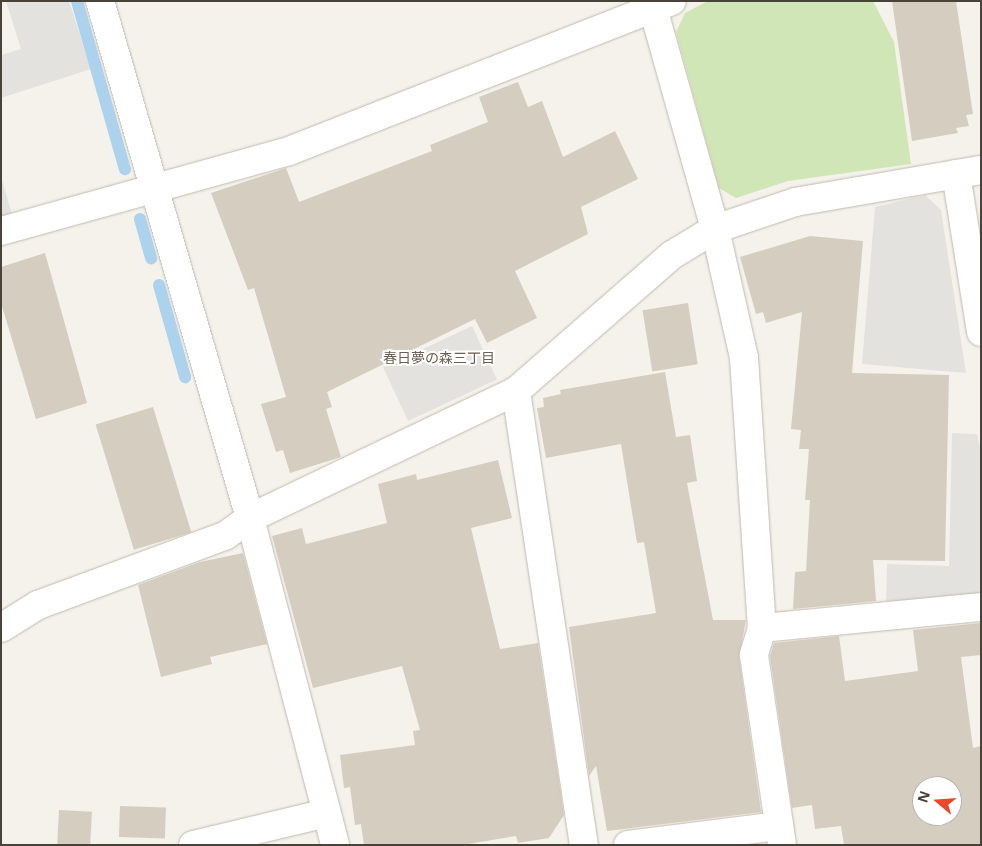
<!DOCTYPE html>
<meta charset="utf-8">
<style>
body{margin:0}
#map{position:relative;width:982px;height:846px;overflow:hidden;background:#f4f2eb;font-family:"Noto Sans","Noto Sans JP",sans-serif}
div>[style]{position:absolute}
.green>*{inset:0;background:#d0e6b7}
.parking>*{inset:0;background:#e3e2df;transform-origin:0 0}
.stream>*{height:12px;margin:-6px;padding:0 6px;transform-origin:6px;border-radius:6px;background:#acd2ed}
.building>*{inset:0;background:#d6cdc1;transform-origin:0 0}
.roads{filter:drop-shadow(0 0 1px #c0b9ae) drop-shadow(0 0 1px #c0b9ae)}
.minor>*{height:28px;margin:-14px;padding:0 14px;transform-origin:14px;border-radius:14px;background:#fff}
span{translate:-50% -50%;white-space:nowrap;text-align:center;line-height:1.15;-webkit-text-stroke:4px #fff;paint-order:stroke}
.neighbourhood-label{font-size:14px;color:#6b6051}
.frame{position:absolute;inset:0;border:2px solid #484239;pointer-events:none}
.north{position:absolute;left:912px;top:776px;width:50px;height:50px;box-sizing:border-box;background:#fff;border:1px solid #b6b3b0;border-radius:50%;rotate:288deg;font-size:14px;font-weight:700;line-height:20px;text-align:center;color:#484239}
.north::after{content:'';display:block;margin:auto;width:18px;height:22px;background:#ed472a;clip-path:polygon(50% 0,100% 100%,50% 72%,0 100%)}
</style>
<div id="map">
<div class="green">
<div style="clip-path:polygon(708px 1px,873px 1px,894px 42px,911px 164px,788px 181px,736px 198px,719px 188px,676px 32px,685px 13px)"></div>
</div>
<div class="parking">
<div style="clip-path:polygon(6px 1px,69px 1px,91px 69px,1px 98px,1px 55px,21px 49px)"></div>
<div style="clip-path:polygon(1px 177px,12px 214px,1px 216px)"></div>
<div style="clip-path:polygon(925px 195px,941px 210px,966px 373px,862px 364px,875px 207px)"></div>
<div style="left:472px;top:326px;width:59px;height:98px;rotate:65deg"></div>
<div style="clip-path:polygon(952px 433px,977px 434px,981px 452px,981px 597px,886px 602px,887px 564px,949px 566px)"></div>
</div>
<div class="stream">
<div style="left:77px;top:1px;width:175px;rotate:74.1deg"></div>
<div style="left:140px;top:219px;width:41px;rotate:74.2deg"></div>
<div style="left:159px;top:285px;width:96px;rotate:74.2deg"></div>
</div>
<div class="building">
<div style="clip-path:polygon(892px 1px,956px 1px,973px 114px,966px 115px,969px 126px,956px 128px,958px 133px,912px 141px)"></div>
<div style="clip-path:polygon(518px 82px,528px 107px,542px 101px,563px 157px,615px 131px,638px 179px,581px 207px,588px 234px,515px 271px,537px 318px,487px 343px,475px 319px,327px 392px,332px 407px,326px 409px,341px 457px,290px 473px,283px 450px,276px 452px,261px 404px,286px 397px,254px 288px,248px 290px,211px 193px,286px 168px,299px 202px,432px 151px,430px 145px,488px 122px,479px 97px)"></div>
<div style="clip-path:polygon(810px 236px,863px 241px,852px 373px,949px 375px,945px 561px,873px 560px,876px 601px,793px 609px,795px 572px,806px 571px,810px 500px,805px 500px,809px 449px,799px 449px,801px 430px,791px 429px,802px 312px,766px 323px,763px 312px,756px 314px,740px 257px)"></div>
<div style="clip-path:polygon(45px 253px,87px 403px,36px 419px,1px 303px,1px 267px)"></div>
<div style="left:688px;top:303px;width:62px;height:46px;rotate:81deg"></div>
<div style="clip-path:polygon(665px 372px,676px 437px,690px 435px,697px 481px,687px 483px,713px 620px,746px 620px,739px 657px,761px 812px,607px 831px,596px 766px,589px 776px,569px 627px,656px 613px,644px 542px,637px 543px,621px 444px,546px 458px,537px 408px,544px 407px,543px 398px,561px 394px,560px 390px)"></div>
<div style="left:153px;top:407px;width:131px;height:60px;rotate:73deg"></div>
<div style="clip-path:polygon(498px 460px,512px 518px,471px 528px,500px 649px,538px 643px,564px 815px,549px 838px,518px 843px,516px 836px,462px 845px,364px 845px,361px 824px,355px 825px,350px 787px,344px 788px,340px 755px,415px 745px,413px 731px,420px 730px,402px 666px,313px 688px,272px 536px,302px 528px,306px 544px,387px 523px,378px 484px,416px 474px,417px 480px)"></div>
<div style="clip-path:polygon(243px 553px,267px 644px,210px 657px,212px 664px,161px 677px,138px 585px,200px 562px)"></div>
<div style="clip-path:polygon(evenodd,981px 623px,981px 655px,961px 657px,973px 748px,981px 746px,981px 845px,844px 845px,841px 826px,815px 829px,812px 805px,792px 808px,770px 656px,774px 643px,839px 636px,845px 681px,918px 671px,913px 630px,981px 623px,922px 786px,952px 786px,952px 816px,922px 816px,922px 786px)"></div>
<div style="left:120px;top:806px;width:46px;height:31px;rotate:2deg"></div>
<div style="left:59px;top:810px;width:33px;height:35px;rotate:3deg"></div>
</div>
<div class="roads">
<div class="minor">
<div style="left:100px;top:1px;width:538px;rotate:73.82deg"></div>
<div style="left:250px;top:518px;width:338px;rotate:75.4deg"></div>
<div style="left:651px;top:1px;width:237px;rotate:74.3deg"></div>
<div style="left:715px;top:229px;width:132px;rotate:77.3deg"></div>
<div style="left:744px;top:358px;width:271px;rotate:86.2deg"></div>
<div style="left:762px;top:628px;width:28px;rotate:107deg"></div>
<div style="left:754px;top:655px;width:192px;rotate:81.6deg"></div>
<div style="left:956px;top:174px;width:160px;rotate:81deg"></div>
<div style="left:1px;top:231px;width:299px;rotate:-15.5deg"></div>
<div style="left:289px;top:151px;width:411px;rotate:-21.4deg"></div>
<div style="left:516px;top:391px;width:459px;rotate:81.5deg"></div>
<div style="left:1px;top:628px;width:44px;rotate:-31.9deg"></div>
<div style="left:38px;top:605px;width:199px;rotate:-20.3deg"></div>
<div style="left:225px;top:536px;width:31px;rotate:-36deg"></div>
<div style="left:250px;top:518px;width:295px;rotate:-25.5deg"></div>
<div style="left:516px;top:391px;width:207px;rotate:-41.1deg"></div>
<div style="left:672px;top:255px;width:50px;rotate:-31.2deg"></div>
<div style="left:715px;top:229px;width:84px;rotate:-18.6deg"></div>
<div style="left:795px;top:202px;width:189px;rotate:-9.8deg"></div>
<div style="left:762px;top:628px;width:220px;rotate:-5.5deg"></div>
<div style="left:193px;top:845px;width:137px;rotate:-13.5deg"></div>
<div style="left:628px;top:845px;width:152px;rotate:-7.2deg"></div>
</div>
</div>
<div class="neighbourhood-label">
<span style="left:439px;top:358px">春日夢の森三丁目</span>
</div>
<div class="frame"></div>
<div class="north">N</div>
</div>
